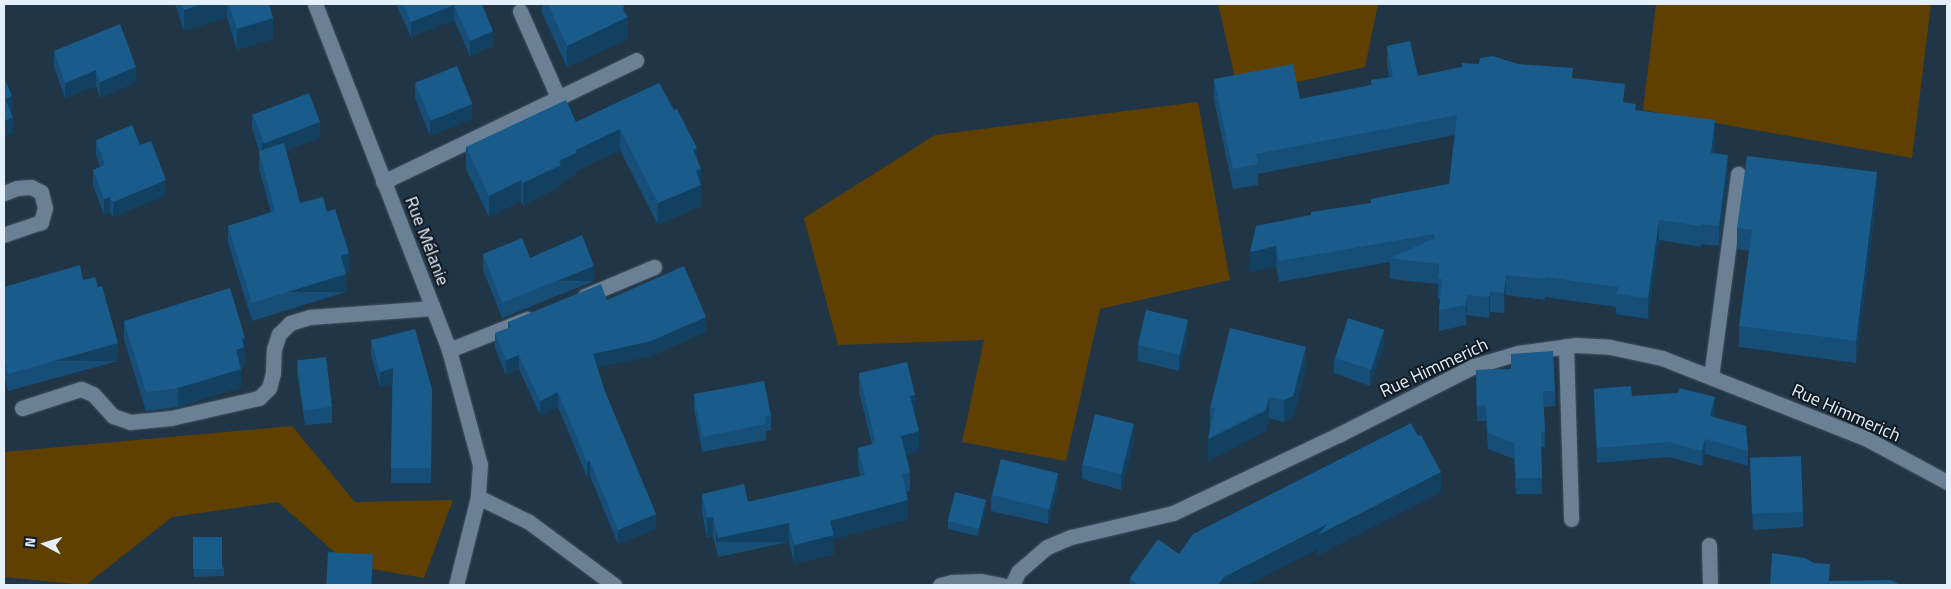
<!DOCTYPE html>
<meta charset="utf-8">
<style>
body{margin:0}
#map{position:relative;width:1951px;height:589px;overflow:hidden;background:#203546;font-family:"Titillium Web",sans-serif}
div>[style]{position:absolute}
.green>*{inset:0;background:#604000}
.roads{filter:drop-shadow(0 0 1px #405362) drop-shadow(0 0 1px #405362)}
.minor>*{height:15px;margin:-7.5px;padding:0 7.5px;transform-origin:7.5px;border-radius:7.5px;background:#6a8195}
.wall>*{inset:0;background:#164e77}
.shaded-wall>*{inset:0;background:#124061;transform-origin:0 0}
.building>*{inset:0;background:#195b8a;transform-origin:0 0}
span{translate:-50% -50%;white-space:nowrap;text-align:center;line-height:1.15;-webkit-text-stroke:4px #121b23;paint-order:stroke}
.street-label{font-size:18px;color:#e4f1fc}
.frame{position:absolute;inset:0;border:5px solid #e4f1fc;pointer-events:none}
.north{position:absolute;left:20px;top:519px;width:50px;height:50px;-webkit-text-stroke:4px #121b23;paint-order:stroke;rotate:276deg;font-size:14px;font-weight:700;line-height:20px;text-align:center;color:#e4f1fc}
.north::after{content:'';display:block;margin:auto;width:18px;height:22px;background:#e4f1fc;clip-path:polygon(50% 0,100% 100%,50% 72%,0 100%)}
</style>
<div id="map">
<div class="green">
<div style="clip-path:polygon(1218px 4px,1378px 4px,1365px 67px,1239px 95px)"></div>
<div style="clip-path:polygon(1656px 4px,1931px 4px,1912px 158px,1643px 110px)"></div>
<div style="clip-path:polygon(1198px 102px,1230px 280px,1100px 309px,1066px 461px,962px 442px,984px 340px,838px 345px,804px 218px,935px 135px)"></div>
<div style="clip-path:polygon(292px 426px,355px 502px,453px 500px,424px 578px,349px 565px,278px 502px,172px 517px,86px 585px,4px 577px,4px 452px)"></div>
</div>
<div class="roads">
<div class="minor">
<div style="left:315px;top:4px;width:371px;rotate:68.8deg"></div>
<div style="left:449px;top:350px;width:119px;rotate:74.9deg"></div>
<div style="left:480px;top:465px;width:32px;rotate:94deg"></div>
<div style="left:478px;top:497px;width:91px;rotate:104deg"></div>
<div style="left:520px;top:11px;width:94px;rotate:66.2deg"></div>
<div style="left:383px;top:182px;width:281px;rotate:-25.7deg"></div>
<div style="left:4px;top:193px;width:14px;rotate:-21deg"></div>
<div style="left:17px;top:188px;width:14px;rotate:-4deg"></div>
<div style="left:31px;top:187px;width:11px;rotate:27deg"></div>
<div style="left:41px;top:192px;width:16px;rotate:76deg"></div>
<div style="left:45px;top:208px;width:15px;rotate:106deg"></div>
<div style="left:41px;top:222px;width:39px;rotate:161deg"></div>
<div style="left:585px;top:296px;width:75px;rotate:-22.8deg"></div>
<div style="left:1566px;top:346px;width:173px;rotate:88.3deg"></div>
<div style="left:449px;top:350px;width:84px;rotate:-21.7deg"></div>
<div style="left:1711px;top:377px;width:205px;rotate:-82.4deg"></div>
<div style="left:22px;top:408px;width:62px;rotate:-17.9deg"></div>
<div style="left:81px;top:389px;width:13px;rotate:23deg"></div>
<div style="left:93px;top:394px;width:30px;rotate:48deg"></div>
<div style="left:113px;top:416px;width:18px;rotate:19deg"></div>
<div style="left:130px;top:422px;width:41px;rotate:-5.6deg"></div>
<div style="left:171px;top:418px;width:90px;rotate:-12.8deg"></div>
<div style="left:259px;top:398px;width:14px;rotate:-45deg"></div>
<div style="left:269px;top:388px;width:16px;rotate:-75deg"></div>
<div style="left:273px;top:373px;width:24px;rotate:-88deg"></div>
<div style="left:274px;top:349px;width:16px;rotate:-72deg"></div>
<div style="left:279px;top:334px;width:16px;rotate:-45deg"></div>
<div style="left:290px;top:323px;width:21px;rotate:-17deg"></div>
<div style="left:310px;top:317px;width:123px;rotate:-4.2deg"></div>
<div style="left:478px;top:497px;width:57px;rotate:26.1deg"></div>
<div style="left:529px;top:522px;width:106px;rotate:36.5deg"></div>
<div style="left:1709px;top:545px;width:40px;rotate:88.6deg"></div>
<div style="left:940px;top:585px;width:12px;rotate:-14deg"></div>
<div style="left:952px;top:582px;width:29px;rotate:-2deg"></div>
<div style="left:981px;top:581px;width:21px;rotate:11deg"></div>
<div style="left:1012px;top:585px;width:14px;rotate:-65deg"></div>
<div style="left:1018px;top:572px;width:38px;rotate:-41deg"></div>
<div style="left:1047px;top:547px;width:26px;rotate:-23deg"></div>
<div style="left:1071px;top:537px;width:105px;rotate:-13.2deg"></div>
<div style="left:1173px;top:513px;width:183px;rotate:-25.3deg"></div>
<div style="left:1338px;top:435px;width:153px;rotate:-26.9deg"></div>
<div style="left:1474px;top:366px;width:46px;rotate:-16.5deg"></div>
<div style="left:1518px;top:353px;width:59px;rotate:-7.9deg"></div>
<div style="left:1576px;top:345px;width:34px;rotate:3deg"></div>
<div style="left:1610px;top:347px;width:53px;rotate:11.9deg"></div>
<div style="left:1662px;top:358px;width:218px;rotate:21.5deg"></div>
<div style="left:1865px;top:438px;width:93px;rotate:28.2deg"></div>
</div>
</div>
<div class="wall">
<div style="clip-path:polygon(175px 4px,269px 4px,273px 39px,237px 50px,227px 17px,184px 31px)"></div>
<div style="clip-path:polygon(396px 4px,482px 4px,493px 46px,470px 56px,454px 20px,411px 37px)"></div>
<div style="clip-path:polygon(542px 4px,624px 4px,624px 11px,628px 39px,567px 67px,542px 13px)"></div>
<div style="clip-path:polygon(1387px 46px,1418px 76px,1479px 64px,1518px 64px,1573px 78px,1625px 103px,1636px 111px,1715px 140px,1714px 153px,1728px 175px,1719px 246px,1701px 244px,1701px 247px,1659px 240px,1648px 319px,1616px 314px,1616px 307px,1545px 297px,1545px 300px,1506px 295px,1504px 313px,1490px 312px,1489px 318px,1467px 315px,1466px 325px,1439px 331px,1439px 310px,1440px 299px,1438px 299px,1438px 284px,1390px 279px,1390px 262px,1279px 282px,1276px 266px,1250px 272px,1250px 252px,1371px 203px,1371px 199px,1449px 184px,1455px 135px,1258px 174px,1258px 185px,1233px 189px,1214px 100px,1214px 79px,1300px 99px,1371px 85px,1371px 80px,1389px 77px,1387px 66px)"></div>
<div style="clip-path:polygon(54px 51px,136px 82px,100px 98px,96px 86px,65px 98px,54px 67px)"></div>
<div style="clip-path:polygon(415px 83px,472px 119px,430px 136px,415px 98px)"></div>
<div style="clip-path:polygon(659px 83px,701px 183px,701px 206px,658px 225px,620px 150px,576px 171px,576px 174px,561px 182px,561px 186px,523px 205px,521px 201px,489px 217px,466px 169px,466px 147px,576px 122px)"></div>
<div style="clip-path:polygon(252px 113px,320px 138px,286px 150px,300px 203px,327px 212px,349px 271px,346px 272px,346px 292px,252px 321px,228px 243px,228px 226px,271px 212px,259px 169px,259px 151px,252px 128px)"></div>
<div style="clip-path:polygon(96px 140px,140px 145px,166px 195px,113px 217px,110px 212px,104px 215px,93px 185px,93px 170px,100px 167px,96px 155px)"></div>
<div style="clip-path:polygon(1877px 194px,1856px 363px,1739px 347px,1739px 326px,1749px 251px,1737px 249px,1737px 228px)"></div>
<div style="clip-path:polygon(483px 254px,530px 258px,594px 281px,502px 318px,483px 270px)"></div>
<div style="clip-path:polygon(83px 280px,118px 361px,8px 391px,4px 376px,4px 287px)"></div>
<div style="clip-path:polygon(607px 300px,706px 332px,651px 356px,597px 367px,604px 389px,656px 529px,618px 544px,590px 476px,587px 477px,558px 407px,540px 415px,519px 369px,506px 375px,495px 348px,495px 333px,508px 328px,508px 322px)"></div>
<div style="clip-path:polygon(124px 321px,245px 356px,244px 366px,241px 367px,241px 387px,178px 407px,146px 411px,124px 340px)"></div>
<div style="clip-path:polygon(1188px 335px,1179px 371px,1138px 361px,1138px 345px)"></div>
<div style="clip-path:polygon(371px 340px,432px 389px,431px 483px,391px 483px,392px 384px,380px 387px,371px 355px)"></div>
<div style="clip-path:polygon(1384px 345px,1370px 386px,1334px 373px,1334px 358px)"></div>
<div style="clip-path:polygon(1511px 354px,1555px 391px,1555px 406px,1544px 407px,1545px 447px,1541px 447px,1542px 494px,1516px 494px,1514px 459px,1488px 449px,1486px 421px,1477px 421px,1476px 370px,1511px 369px)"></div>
<div style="clip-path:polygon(297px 358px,332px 407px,332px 423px,305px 425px,297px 374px)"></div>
<div style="clip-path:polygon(1306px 369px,1293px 417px,1284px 422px,1269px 418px,1266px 431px,1208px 461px,1210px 428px,1210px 408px)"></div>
<div style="clip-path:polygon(859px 373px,915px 412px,919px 450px,906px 454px,910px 472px,910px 491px,906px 492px,908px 519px,834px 539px,834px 554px,794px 564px,789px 542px,718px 557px,713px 536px,707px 537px,702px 513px,702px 494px,748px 502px,860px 476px,858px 467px,858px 448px,872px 444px,859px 392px)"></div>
<div style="clip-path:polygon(1594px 389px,1715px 412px,1713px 417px,1748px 451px,1748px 466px,1705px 454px,1702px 466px,1669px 457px,1597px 463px,1594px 404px)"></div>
<div style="clip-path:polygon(694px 394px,771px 415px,771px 430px,766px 431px,766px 440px,702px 452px,694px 409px)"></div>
<div style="clip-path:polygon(1134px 440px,1121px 490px,1082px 479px,1082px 464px)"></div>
<div style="clip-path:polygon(1750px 459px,1803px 512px,1803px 527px,1753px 530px)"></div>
<div style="clip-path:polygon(1058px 488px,1048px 524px,991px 511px,991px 495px)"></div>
<div style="clip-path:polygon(1441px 492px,1318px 555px,1318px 549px,1247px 585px,1130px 585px,1130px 578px)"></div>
<div style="clip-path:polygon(986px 508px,978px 536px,948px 529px,948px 521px)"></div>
<div style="clip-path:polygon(193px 537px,224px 568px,224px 576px,194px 577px)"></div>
</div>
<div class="shaded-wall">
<div style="clip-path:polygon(203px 4px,227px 4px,227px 17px,184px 31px,184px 10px)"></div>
<div style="clip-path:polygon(624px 4px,624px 19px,628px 17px,628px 39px,567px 67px,567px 46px)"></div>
<div style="clip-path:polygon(454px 5px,454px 20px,411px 37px,411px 22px)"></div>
<div style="clip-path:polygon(273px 18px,273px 39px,237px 50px,237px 29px)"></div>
<div style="clip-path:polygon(493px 31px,493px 46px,470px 56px,470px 41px)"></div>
<div style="clip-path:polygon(136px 67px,136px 82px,100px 98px,100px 82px)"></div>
<div style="clip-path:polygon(96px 70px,96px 86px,65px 98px,65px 83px)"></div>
<div style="clip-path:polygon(12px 96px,12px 112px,5px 115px,5px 99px)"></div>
<div style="clip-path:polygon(472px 104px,472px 119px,430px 136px,430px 121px)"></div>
<div style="clip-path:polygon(13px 117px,13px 133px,4px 136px,4px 121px)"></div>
<div style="clip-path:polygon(1715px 120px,1715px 140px,1711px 173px,1711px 153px)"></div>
<div style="clip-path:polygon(320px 122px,320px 138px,262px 158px,262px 143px)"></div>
<div style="clip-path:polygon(620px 129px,620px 150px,576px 171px,576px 174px,561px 182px,561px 186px,523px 205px,523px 183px,559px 161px,576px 150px)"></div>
<div style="clip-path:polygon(697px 148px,697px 170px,693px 150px)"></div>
<div style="clip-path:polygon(1728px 155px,1728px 175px,1719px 246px,1719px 226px)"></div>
<div style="clip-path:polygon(701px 169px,701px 206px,658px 225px,658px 203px,696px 171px)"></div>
<div style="clip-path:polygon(1877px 172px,1877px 194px,1856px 363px,1856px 341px)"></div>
<div style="clip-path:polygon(166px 180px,166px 195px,113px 217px,113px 202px)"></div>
<div style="clip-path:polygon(521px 180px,521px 201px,489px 217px,489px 196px)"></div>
<div style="clip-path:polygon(110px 197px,110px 212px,104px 215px,104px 199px)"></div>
<div style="clip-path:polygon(1659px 220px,1659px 240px,1648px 319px,1648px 298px)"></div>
<div style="clip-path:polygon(1276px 246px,1276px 266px,1250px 272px,1250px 252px)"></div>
<div style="clip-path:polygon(349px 253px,349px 271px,341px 274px,341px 256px)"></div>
<div style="left:594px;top:266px;width:15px;height:99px;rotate:90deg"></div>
<div style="left:346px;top:274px;width:18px;height:98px;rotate:90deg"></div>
<div style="clip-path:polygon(1506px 275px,1506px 295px,1504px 313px,1504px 293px)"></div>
<div style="clip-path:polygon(1490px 291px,1490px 312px,1489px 318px,1489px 297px)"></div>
<div style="clip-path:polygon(1467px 295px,1467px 315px,1466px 325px,1466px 305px)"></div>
<div style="clip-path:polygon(706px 317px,706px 332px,651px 356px,593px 368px,593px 354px)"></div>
<div style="clip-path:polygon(1188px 320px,1188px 335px,1179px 371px,1179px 355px)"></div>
<div style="clip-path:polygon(1384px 330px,1384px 345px,1370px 386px,1370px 370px)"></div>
<div style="clip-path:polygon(245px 338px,244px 366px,236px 368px,236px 350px,242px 339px)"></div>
<div style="left:118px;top:343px;width:18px;height:114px;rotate:90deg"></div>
<div style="clip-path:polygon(1306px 347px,1306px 369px,1293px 417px,1284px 422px,1284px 400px)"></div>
<div style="clip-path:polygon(519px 355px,519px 369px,506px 375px,506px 360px)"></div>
<div style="clip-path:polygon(393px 368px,393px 384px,380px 387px,380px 372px)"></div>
<div style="clip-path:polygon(241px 369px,241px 387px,178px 407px,178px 388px)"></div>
<div style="clip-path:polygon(558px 392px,558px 407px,540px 415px,540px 401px)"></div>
<div style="clip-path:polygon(915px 395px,915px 414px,910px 396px)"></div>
<div style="clip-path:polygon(1269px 397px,1269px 418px,1266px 431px,1208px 461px,1208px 439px)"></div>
<div style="clip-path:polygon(1715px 397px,1715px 412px,1710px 431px,1710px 416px)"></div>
<div style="clip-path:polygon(1134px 424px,1134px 440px,1121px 490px,1121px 474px)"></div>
<div style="clip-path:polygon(919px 431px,919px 450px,901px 455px,901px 436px)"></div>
<div style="clip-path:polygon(1705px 439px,1705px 454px,1702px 466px,1702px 451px)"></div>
<div style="left:590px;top:461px;width:15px;height:3px;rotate:90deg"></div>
<div style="clip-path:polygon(1441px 472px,1441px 492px,1318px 555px,1318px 549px,1247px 585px,1218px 585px,1224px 577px,1327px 524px)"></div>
<div style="clip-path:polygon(1058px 473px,1058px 488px,1048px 524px,1048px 508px)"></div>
<div style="clip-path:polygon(908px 500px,908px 519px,834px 539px,834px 554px,794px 564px,794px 545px,830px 521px)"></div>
<div style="clip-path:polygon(986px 500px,986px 508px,978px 536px,978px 528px)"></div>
<div style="clip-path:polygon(656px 514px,656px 529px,618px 544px,618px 530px)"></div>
<div style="left:713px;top:517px;width:19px;height:6px;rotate:90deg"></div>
<div style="left:789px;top:523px;width:19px;height:73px;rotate:90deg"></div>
<div style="clip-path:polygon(373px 554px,373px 585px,372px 585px)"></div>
</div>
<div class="building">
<div style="clip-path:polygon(182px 4px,203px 4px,184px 10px)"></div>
<div style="clip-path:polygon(229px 4px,269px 4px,273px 18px,237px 29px)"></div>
<div style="clip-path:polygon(403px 4px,482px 4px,493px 31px,470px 41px,454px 5px,411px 22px)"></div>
<div style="clip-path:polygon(548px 4px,624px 4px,623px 10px,628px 17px,567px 46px)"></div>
<div style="clip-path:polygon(120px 24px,136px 67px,100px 82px,96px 70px,65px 83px,54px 51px)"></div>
<div style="clip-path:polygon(1410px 41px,1418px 76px,1462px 67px,1462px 63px,1479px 64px,1480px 58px,1493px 56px,1518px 64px,1573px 68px,1572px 78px,1625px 84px,1623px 102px,1636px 104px,1635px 110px,1715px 120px,1711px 153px,1728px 155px,1719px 226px,1701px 224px,1701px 226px,1659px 220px,1648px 298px,1616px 294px,1618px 287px,1545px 277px,1545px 279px,1506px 275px,1504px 293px,1490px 291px,1489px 297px,1467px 295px,1466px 305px,1439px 310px,1442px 279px,1438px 279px,1439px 264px,1390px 258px,1435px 238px,1434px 234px,1279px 261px,1276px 246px,1250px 252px,1256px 226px,1311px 215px,1311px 212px,1371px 203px,1371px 199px,1449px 184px,1457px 115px,1256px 154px,1258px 164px,1233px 169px,1214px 79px,1293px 64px,1300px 99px,1372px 85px,1371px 80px,1393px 77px,1387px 46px)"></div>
<div style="left:457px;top:66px;width:41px;height:45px;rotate:68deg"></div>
<div style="clip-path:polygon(4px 77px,12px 96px,5px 99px,13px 117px,4px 121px)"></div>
<div style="clip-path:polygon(659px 83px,674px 110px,677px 109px,697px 148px,693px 150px,701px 169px,696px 171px,701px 185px,658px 203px,620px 129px,576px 150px,576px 153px,559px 161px,561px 165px,523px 183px,521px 180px,489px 196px,466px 147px,566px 100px,576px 122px)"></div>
<div style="left:309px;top:93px;width:31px;height:60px;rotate:69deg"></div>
<div style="clip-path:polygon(132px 125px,140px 145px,151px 141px,166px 180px,113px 202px,110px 197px,104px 199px,93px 170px,105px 165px,96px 140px)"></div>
<div style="clip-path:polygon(284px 143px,300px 203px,323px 197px,327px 212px,335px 209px,349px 253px,341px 256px,346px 274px,252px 303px,228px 226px,275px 211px,259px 151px)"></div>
<div style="clip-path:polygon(1747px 156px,1877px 172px,1856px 341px,1739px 326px,1752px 230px,1737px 228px)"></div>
<div style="clip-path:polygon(582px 235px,594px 266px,502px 303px,483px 254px,522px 238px,530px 258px)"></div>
<div style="clip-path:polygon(80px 265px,83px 280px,95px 277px,98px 287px,102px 286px,118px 343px,8px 374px,4px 358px,4px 287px)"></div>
<div style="clip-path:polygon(684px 266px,706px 317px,651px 341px,593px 354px,604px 389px,656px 514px,618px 530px,590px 461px,587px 462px,558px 392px,540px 401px,519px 355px,506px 360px,495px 333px,511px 327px,508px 322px,601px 284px,607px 300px)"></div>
<div style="clip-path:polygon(230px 288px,245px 338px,242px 339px,244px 347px,236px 350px,241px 369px,178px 388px,146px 392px,124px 321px)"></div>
<div style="left:1146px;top:310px;width:43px;height:36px;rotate:13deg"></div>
<div style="left:1348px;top:318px;width:38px;height:42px;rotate:18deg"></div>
<div style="clip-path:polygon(1230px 328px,1306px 347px,1293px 396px,1284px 400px,1269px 397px,1266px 410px,1208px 439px,1215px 408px,1210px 408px)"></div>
<div style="clip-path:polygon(415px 329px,432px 389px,431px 468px,391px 468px,393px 368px,380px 372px,371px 340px)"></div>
<div style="clip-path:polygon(1553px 351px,1555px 391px,1543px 391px,1545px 432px,1541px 432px,1542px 478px,1516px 478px,1514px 443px,1488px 433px,1486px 405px,1477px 406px,1476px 370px,1511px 369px,1511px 354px)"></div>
<div style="left:326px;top:357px;width:50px;height:29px;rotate:83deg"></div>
<div style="clip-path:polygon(907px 362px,915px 395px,910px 396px,919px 431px,901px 436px,910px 472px,902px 474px,908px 500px,830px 521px,834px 535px,794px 545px,789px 523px,718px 538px,713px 517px,707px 518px,702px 494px,744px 484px,748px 502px,865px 475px,858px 448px,873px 444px,872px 441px,875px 440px,859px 373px)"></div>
<div style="clip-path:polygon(764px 381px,771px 415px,765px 416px,766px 424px,702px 437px,694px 394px)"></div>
<div style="clip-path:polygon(1631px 386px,1632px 396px,1678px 393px,1679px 388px,1715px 397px,1710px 416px,1746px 426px,1748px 451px,1705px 439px,1702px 451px,1669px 442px,1597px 448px,1594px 389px)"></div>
<div style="left:1095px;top:414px;width:40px;height:52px;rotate:14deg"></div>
<div style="clip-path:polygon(1411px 423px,1418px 436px,1421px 435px,1441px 472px,1318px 535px,1327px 524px,1224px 577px,1218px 585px,1138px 585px,1130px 578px,1158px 539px,1179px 554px,1193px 534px)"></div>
<div style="left:1801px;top:456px;width:56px;height:51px;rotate:88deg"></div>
<div style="left:1001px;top:459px;width:59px;height:37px;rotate:14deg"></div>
<div style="left:955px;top:492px;width:32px;height:30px;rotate:14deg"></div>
<div style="left:193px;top:537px;width:29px;height:32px"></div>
<div style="left:328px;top:552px;width:45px;height:33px;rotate:3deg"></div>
<div style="clip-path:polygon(1772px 553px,1805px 558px,1814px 563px,1830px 564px,1829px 581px,1890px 580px,1901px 585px,1770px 585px)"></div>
</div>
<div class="street-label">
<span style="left:427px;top:241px;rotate:69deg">Rue Mélanie</span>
<span style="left:1434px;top:368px;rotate:-25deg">Rue Himmerich</span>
<span style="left:1846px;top:413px;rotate:24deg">Rue Himmerich</span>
</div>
<div class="frame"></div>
<div class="north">N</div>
</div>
